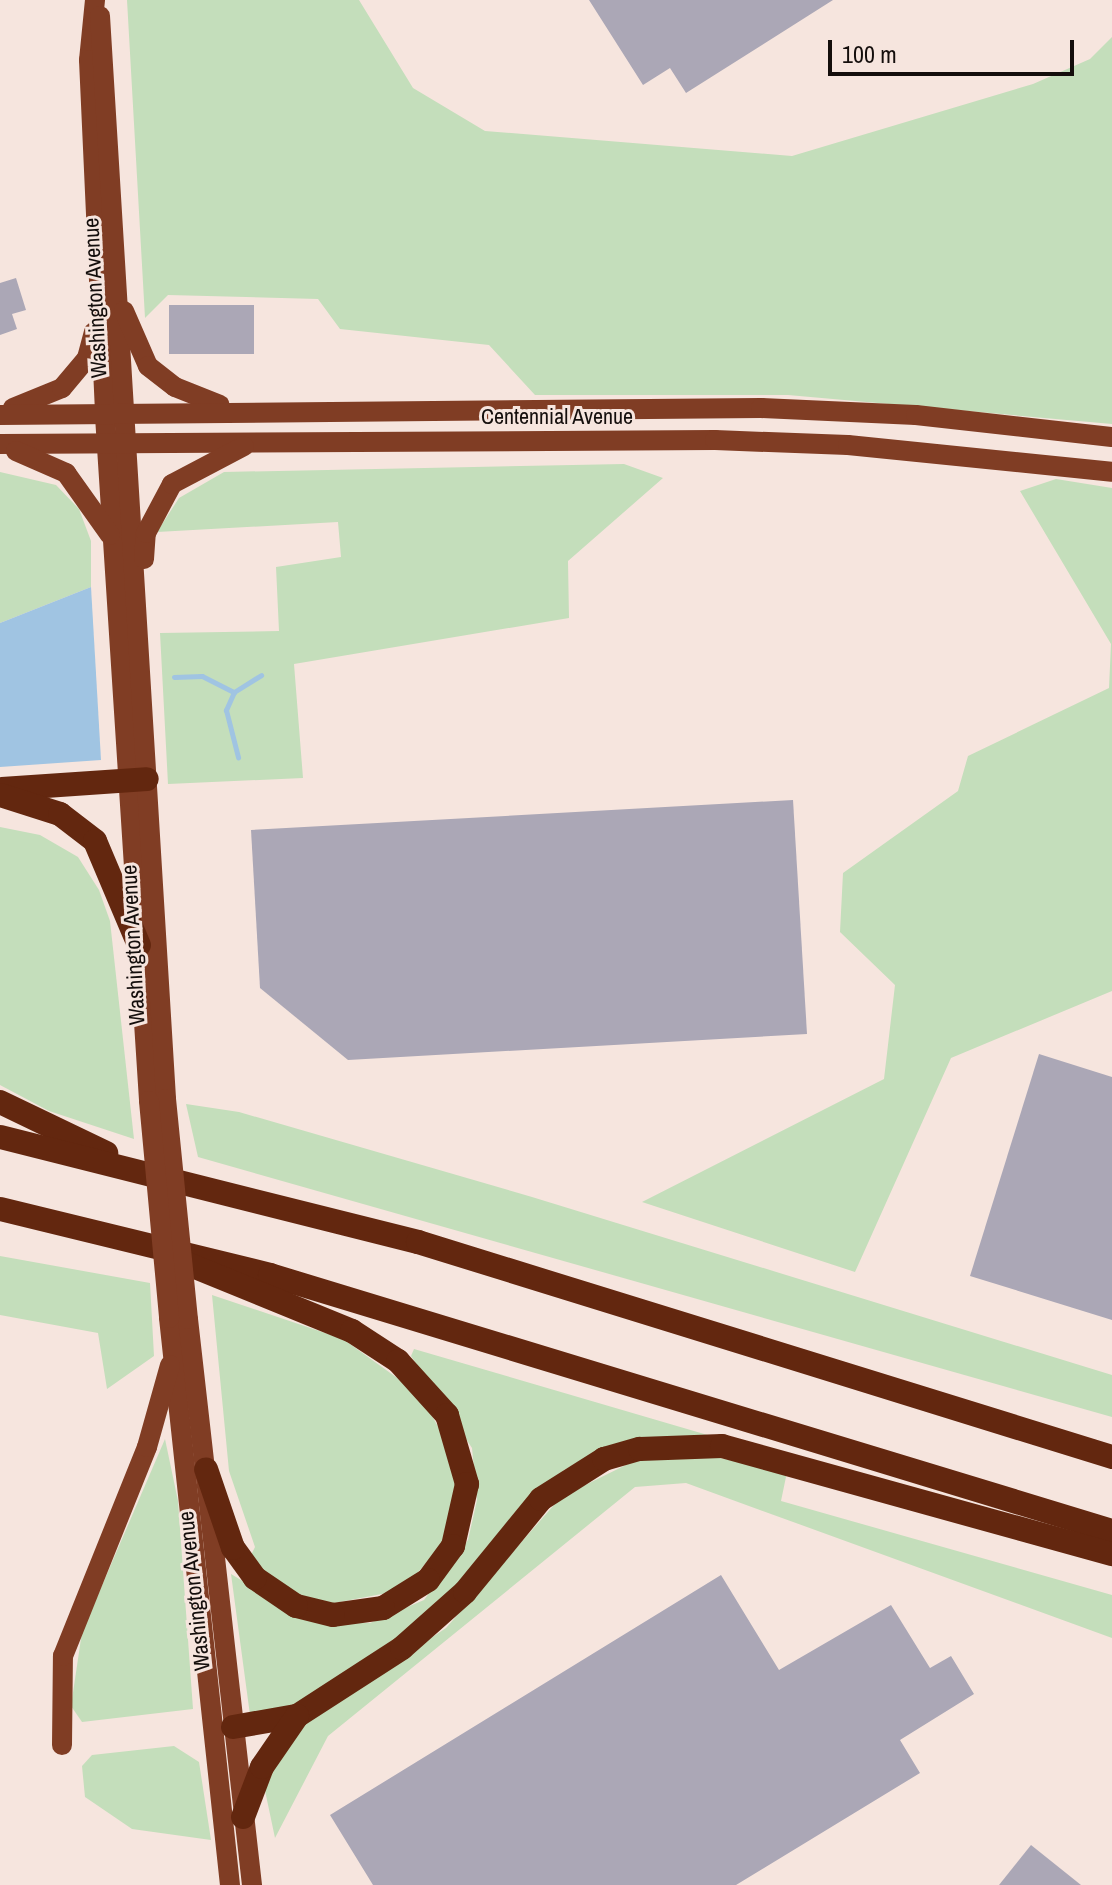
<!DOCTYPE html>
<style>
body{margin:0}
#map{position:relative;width:1112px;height:1885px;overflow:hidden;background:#f6e5de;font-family:"Archivo Narrow",sans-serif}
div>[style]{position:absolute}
.green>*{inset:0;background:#c4debb}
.water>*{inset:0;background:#a0c4e2}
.stream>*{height:5px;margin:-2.5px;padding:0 2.5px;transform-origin:2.5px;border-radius:2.5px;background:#a0c4e2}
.building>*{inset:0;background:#aba7b6;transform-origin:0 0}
.major>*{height:20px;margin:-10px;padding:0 10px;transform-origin:10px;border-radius:10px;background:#803d24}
.highway>*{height:24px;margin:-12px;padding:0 12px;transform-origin:12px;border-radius:12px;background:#63270f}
.major-bridge>*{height:20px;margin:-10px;padding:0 10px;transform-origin:10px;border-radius:10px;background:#803d24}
span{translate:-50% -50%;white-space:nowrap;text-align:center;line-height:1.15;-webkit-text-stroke:6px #f6e5de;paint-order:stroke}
.street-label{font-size:22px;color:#140e0c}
.scale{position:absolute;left:828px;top:40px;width:246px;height:36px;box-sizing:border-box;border:4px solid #140e0c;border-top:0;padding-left:10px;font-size:24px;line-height:28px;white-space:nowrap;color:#140e0c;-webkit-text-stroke:6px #f6e5de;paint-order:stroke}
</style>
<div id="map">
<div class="green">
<div style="clip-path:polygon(127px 0,359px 0,413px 88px,485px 131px,792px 156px,1033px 84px,1090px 59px,1112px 37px,1112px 424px,788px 395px,535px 395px,489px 345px,340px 329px,318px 299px,168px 295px,145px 318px)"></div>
<div style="clip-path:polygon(624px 464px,663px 478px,568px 561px,569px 618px,294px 664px,303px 778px,168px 784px,160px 633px,279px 631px,276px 567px,341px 557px,338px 522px,157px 532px,179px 498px,224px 472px)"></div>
<div style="clip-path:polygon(0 472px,56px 485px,79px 509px,91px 541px,91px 587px,0 623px)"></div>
<div style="clip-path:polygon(1056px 479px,1112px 488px,1112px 991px,951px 1058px,855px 1272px,642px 1202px,884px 1079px,895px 985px,840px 932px,843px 873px,958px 791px,968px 756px,1109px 688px,1111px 644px,1020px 491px)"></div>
<div style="clip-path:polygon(0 827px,40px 835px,78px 857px,99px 890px,110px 921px,134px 1139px,49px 1111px,0 1085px)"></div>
<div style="clip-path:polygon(186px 1104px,239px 1112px,532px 1197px,1112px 1375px,1112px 1417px,198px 1157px)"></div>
<div style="clip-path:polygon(0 1256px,150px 1283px,154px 1356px,107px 1389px,98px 1333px,0 1315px)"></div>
<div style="clip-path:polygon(212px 1295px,343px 1339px,407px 1385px,431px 1414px,451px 1450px,457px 1483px,442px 1544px,403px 1590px,329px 1604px,297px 1596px,249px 1559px,255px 1547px,229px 1471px)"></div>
<div style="clip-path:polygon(414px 1349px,711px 1436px,590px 1456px,564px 1470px,439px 1609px,293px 1707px,250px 1715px,231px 1574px,309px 1621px,370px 1623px,424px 1600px,468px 1540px,477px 1500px,472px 1448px,411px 1356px)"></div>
<div style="clip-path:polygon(165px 1439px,178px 1501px,193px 1709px,82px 1722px,71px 1706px,82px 1632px)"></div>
<div style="clip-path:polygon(715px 1457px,787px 1472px,781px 1501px,1112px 1595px,1112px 1638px,686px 1483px,635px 1487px,328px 1736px,275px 1838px,263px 1781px,290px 1740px,312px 1717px,446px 1628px,561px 1497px,638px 1459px)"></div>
<div style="clip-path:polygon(174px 1746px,199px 1762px,211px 1840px,132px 1829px,85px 1797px,82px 1766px,92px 1755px)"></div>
</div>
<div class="water">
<div style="clip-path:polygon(91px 587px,101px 760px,0 767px,0 623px)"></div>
</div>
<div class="stream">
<div style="left:174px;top:677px;width:28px;rotate:-2deg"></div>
<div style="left:202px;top:676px;width:36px;rotate:27deg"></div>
<div style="left:234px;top:692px;width:32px;rotate:-32deg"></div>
<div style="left:234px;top:692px;width:20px;rotate:114deg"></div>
<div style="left:226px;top:710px;width:49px;rotate:75.7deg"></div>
</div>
<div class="building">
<div style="clip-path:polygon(589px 0,833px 0,686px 93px,670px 68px,643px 85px)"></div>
<div style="clip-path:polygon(16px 278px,26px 310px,12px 314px,17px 329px,0 335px,0 283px)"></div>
<div style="left:169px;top:305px;width:85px;height:49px"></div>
<div style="clip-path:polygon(793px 800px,807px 1034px,348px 1060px,260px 988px,251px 830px)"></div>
<div style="clip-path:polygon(1039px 1054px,1112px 1077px,1112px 1320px,970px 1276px)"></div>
<div style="clip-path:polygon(721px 1575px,779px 1670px,891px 1605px,930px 1668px,951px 1656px,974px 1694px,900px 1740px,920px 1773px,736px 1885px,373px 1885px,330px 1815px)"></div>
<div style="clip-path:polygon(1031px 1845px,1081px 1885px,999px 1885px)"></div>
</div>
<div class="major">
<div style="left:95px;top:0;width:60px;rotate:95.7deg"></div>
<div style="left:89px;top:60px;width:356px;rotate:87.4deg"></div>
<div style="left:105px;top:416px;width:686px;rotate:86.32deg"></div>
<div style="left:100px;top:16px;width:1085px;rotate:86.51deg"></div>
<div style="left:124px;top:311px;width:60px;rotate:66.4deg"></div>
<div style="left:148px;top:366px;width:34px;rotate:38deg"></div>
<div style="left:175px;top:387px;width:48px;rotate:21.8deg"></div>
<div style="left:13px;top:408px;width:53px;rotate:-22.2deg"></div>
<div style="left:62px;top:388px;width:39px;rotate:-50deg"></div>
<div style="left:87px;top:358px;width:27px;rotate:-75deg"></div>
<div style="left:0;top:415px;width:761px;rotate:-0.53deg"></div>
<div style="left:761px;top:408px;width:155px;rotate:2.6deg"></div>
<div style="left:916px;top:415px;width:197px;rotate:6.4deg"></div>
<div style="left:0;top:444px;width:715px;rotate:-0.32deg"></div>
<div style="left:715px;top:440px;width:133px;rotate:2.2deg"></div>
<div style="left:848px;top:445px;width:265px;rotate:5.8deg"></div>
<div style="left:16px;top:451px;width:55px;rotate:23.7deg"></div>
<div style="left:66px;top:473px;width:76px;rotate:54.6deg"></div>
<div style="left:144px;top:559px;width:26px;rotate:-86deg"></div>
<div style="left:146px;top:533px;width:55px;rotate:-62deg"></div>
<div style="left:172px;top:484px;width:81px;rotate:-27.8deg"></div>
<div style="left:169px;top:1318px;width:570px;rotate:83.86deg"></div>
<div style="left:188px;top:1319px;width:570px;rotate:83.55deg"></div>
<div style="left:62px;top:1745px;width:89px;rotate:-89.4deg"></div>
<div style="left:63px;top:1656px;width:225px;rotate:-68.1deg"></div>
<div style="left:147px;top:1447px;width:85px;rotate:-74.3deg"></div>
</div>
<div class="highway">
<div style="left:2px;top:789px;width:145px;rotate:-3.9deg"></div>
<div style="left:0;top:795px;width:63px;rotate:17.6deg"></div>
<div style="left:60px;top:814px;width:44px;rotate:37.6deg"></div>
<div style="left:95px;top:841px;width:113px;rotate:67.1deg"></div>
<div style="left:0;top:1102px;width:118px;rotate:25.7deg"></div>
<div style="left:0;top:1137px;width:431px;rotate:14.1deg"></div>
<div style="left:418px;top:1242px;width:727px;rotate:17.21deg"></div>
<div style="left:0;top:1209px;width:278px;rotate:13.7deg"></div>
<div style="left:270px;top:1275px;width:880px;rotate:16.91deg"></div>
<div style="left:173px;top:1258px;width:193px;rotate:22.2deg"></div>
<div style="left:352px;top:1331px;width:55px;rotate:33.1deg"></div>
<div style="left:398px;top:1361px;width:73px;rotate:47.8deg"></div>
<div style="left:447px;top:1415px;width:72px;rotate:73.8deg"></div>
<div style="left:467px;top:1484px;width:64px;rotate:102.7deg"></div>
<div style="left:453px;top:1546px;width:42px;rotate:126.3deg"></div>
<div style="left:428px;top:1580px;width:53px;rotate:148.1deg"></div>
<div style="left:383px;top:1608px;width:50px;rotate:172deg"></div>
<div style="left:333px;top:1615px;width:38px;rotate:-166deg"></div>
<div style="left:296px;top:1606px;width:50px;rotate:-145.7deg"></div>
<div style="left:255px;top:1578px;width:37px;rotate:-126deg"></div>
<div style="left:233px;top:1548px;width:83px;rotate:-108.9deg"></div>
<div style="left:233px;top:1727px;width:65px;rotate:-9.8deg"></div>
<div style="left:297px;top:1716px;width:125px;rotate:-32.9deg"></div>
<div style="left:402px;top:1648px;width:84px;rotate:-41.6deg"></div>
<div style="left:465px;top:1592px;width:120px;rotate:-50.7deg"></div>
<div style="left:541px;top:1499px;width:75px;rotate:-32.4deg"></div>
<div style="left:604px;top:1459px;width:37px;rotate:-16deg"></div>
<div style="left:640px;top:1449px;width:82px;rotate:-2.1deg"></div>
<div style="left:722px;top:1446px;width:405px;rotate:15.5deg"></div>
<div style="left:243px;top:1817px;width:53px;rotate:-69.2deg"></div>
<div style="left:262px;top:1767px;width:62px;rotate:-55.5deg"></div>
</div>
<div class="major-bridge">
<div style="left:166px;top:1099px;width:221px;rotate:84.3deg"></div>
<div style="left:149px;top:1101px;width:218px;rotate:84.7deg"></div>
</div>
<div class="street-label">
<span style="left:95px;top:298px;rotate:-93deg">Washington Avenue</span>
<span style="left:557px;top:417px">Centennial Avenue</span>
<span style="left:133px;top:945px;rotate:-93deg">Washington Avenue</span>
<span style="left:194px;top:1591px;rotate:-96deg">Washington Avenue</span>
</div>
<div class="scale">100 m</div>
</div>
